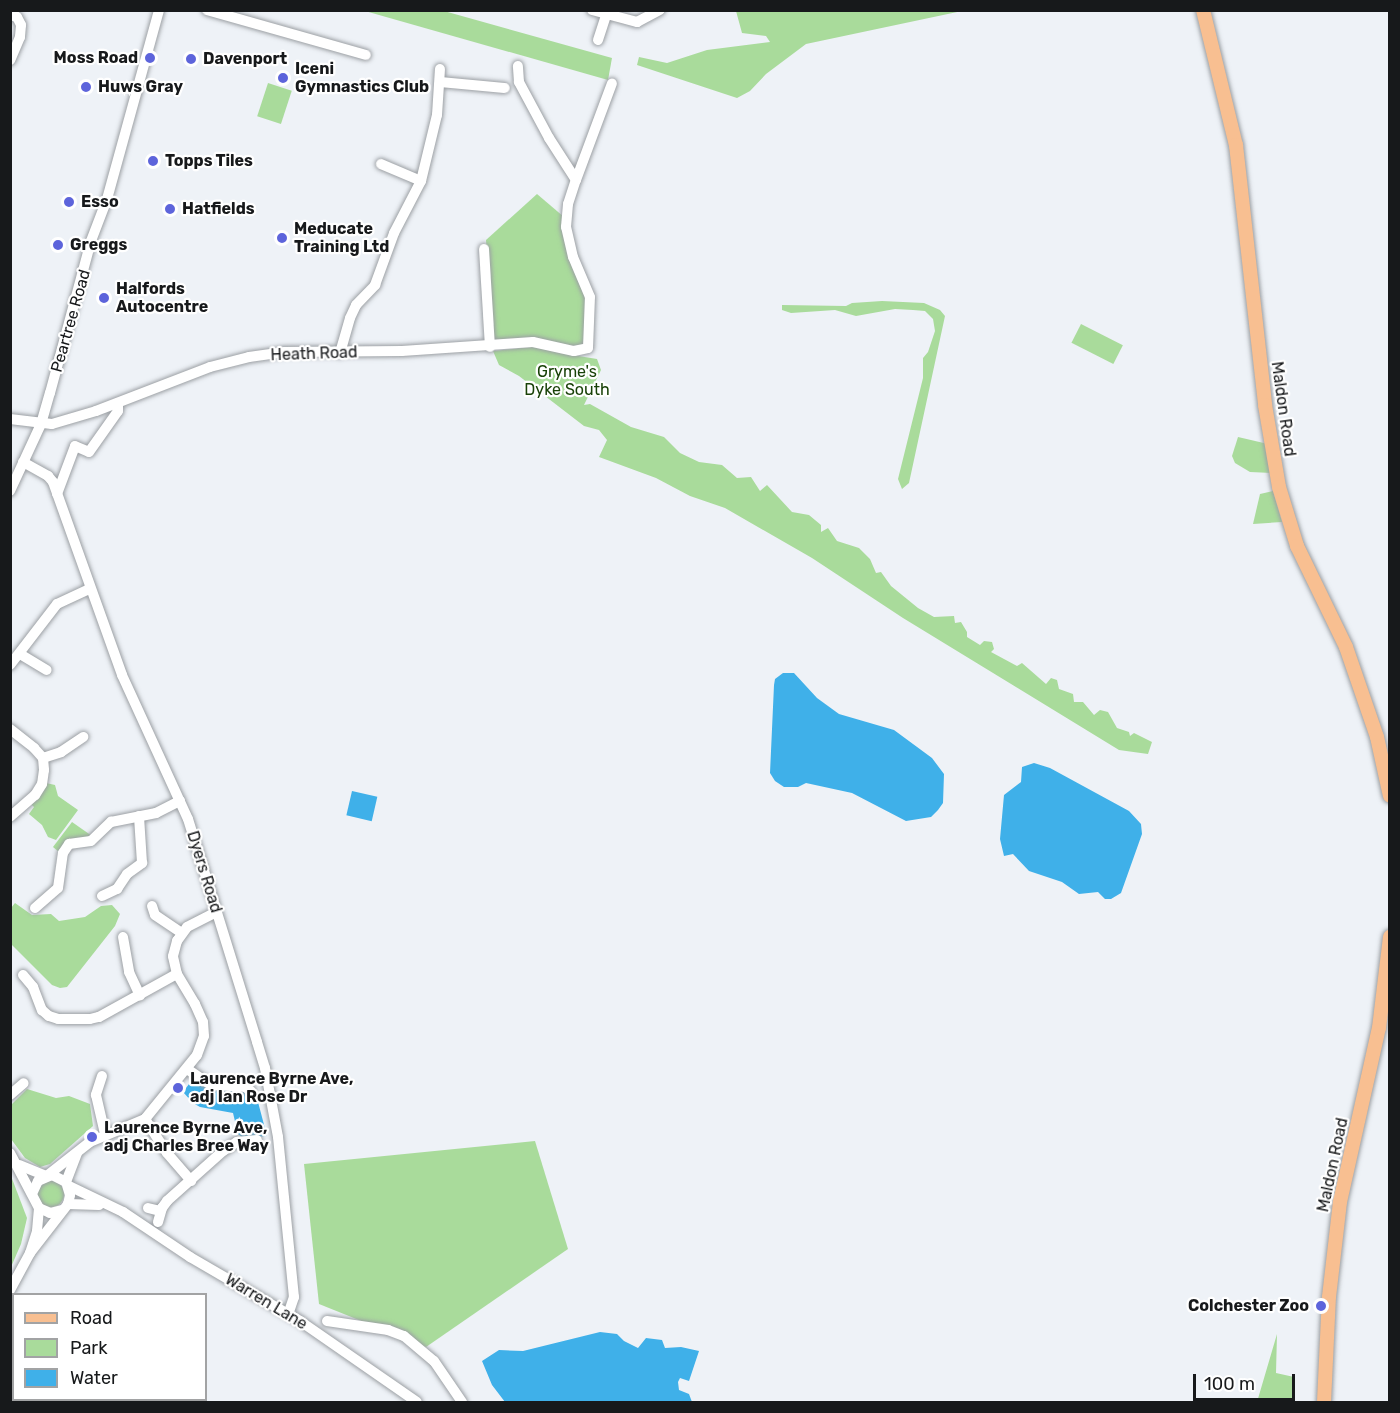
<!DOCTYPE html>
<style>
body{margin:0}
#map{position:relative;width:1400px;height:1413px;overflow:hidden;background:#eef2f7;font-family:Rubik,sans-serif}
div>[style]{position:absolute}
.green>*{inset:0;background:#a9db9b;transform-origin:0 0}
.round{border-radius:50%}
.water>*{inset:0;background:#3fb0e9;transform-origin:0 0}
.roads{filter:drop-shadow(0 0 2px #9ca0a4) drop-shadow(0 0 2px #9ca0a4)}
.minor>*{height:10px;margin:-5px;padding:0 5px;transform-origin:5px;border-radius:5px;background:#fff}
.major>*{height:14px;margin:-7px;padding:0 7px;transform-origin:7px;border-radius:7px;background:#f8bf91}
.dots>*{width:16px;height:16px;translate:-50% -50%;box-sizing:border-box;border:3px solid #fff;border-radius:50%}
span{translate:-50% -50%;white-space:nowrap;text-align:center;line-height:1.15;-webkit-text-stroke:4.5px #fff;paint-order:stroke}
.poi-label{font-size:16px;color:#17191b;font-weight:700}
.right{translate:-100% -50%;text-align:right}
.left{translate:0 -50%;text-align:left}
.street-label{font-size:16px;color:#17191b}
.park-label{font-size:16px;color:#194208}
.frame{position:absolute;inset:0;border:12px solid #17191b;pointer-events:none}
.legend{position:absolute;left:12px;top:1293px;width:195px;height:108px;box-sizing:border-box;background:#fff;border:2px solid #a2a3a4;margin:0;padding:8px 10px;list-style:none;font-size:18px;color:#17191b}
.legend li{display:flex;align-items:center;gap:12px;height:30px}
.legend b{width:30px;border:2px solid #a2a3a4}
.scale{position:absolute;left:1193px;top:1374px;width:102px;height:27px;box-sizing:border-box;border:3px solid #17191b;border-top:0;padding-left:8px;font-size:18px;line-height:21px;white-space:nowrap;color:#17191b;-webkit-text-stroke:4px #fff;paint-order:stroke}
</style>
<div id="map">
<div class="green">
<div style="clip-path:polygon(365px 11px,444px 11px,612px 58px,608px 80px)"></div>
<div style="clip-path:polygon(736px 11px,736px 10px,962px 11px,806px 44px,766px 74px,750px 91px,737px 98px,637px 65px,639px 57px,667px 63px,707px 50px,770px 42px,766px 36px,742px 33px)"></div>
<div style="left:268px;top:83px;width:25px;height:35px;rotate:18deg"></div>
<div style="clip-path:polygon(537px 194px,564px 217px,587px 288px,590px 344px,562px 347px,492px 344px,486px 240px)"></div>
<div style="clip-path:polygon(882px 301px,924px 303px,940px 310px,945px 316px,909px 483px,902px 489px,898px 479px,923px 378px,923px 358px,928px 352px,935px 331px,933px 319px,925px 311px,913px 310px,895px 309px,856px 316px,835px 310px,791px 313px,782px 310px,782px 305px,846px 306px,852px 303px)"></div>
<div style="left:1081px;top:324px;width:47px;height:21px;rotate:27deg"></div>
<div style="clip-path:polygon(540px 346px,560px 353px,597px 359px,601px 370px,584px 405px,590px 404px,631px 427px,664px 437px,680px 453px,699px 462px,722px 465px,737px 478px,751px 477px,760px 491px,767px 485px,792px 512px,809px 515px,821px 525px,821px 532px,828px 528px,837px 541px,859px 548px,870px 559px,876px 573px,881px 572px,891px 586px,918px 608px,934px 617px,954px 616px,955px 623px,961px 622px,967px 632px,967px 637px,980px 645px,984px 641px,992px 642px,994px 649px,991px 652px,1017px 666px,1022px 663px,1046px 684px,1051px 678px,1057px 680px,1059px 689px,1073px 694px,1074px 702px,1083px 702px,1094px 715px,1100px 710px,1108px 712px,1117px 728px,1129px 732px,1130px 736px,1134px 733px,1152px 742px,1148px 754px,1119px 750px,903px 618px,812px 558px,725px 508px,690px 496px,656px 478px,599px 457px,607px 440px,599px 430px,584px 426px,519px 376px,499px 365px,493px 351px)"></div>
<div style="clip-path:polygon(1238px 437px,1268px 444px,1272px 473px,1250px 472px,1235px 463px,1232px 456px)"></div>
<div style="clip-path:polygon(1273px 491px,1282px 522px,1253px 524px,1260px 494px)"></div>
<div style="clip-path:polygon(46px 783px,55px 785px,58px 796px,78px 810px,56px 840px,48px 837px,42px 825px,29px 814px,34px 807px,31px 804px)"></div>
<div style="clip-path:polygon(72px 822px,92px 836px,59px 852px,53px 847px)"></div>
<div style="clip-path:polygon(15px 903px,32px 915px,51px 914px,59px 921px,85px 917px,101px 906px,112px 905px,120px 914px,115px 926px,67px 987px,60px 988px,52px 985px,11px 944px,11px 908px)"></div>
<div style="clip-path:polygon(27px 1089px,56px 1098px,69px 1096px,90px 1104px,93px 1126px,50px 1164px,40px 1167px,25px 1158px,11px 1139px,11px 1105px)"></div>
<div style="clip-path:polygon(535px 1141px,568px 1249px,426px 1347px,319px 1304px,304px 1164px)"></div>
<div style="clip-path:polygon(11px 1176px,27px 1218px,21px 1244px,11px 1267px)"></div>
<div class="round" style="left:38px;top:1181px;width:26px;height:26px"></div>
<div style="clip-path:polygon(1277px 1334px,1276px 1373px,1294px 1377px,1292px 1402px,1257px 1402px)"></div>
</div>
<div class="water">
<div style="clip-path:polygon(783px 673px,794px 673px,817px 698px,839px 714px,894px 730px,932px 758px,944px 774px,943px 803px,938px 810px,931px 817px,906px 821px,852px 793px,806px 783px,798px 787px,784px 787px,775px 781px,770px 773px,774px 685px,775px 679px)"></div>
<div style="clip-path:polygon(1034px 763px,1050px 768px,1129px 811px,1141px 824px,1142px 834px,1121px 893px,1111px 899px,1105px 899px,1098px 892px,1079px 894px,1062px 882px,1029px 871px,1013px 854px,1004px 856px,1000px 839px,1004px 795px,1021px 782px,1022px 767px)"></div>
<div style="left:352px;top:791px;width:26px;height:25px;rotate:13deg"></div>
<div style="clip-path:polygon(192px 1080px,250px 1093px,258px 1102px,267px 1136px,243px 1138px,238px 1134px,233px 1113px,200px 1107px,193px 1103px,183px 1092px)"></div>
<div style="clip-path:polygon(600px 1332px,617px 1334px,624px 1341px,638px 1348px,646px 1338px,662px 1340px,665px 1348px,681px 1347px,699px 1351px,689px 1381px,680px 1378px,678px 1382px,679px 1390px,689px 1394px,692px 1402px,505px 1402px,492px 1385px,482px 1361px,499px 1350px,523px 1351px)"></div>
</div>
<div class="roads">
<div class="minor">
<div style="left:207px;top:10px;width:165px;rotate:15.8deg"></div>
<div style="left:592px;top:10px;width:47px;rotate:14.9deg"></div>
<div style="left:637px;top:22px;width:26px;rotate:-28deg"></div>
<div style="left:10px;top:15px;width:7px;rotate:16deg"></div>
<div style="left:17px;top:17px;width:9px;rotate:63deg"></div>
<div style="left:21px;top:25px;width:12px;rotate:95deg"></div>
<div style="left:20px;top:37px;width:25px;rotate:113deg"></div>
<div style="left:598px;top:40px;width:25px;rotate:-72deg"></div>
<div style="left:440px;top:82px;width:65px;rotate:5.3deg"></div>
<div style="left:381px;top:164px;width:43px;rotate:23deg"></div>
<div style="left:576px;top:180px;width:103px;rotate:-69.6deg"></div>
<div style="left:484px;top:249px;width:98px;rotate:86.5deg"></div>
<div style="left:340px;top:353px;width:36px;rotate:-74deg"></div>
<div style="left:350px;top:318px;width:14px;rotate:-65deg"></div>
<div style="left:356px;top:305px;width:28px;rotate:-46deg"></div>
<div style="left:375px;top:285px;width:55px;rotate:-69.9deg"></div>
<div style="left:394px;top:233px;width:59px;rotate:-62.6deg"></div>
<div style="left:421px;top:181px;width:68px;rotate:-76.4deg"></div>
<div style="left:437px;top:115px;width:46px;rotate:-86.3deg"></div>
<div style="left:10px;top:419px;width:42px;rotate:6.8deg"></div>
<div style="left:52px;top:424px;width:46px;rotate:-16.5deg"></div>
<div style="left:96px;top:411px;width:122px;rotate:-21.1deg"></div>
<div style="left:210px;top:367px;width:40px;rotate:-14.4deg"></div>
<div style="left:249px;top:357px;width:36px;rotate:-8deg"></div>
<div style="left:285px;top:352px;width:117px;rotate:-0.5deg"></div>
<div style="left:402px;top:351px;width:131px;rotate:-3.9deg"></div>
<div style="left:533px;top:342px;width:42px;rotate:12.4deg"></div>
<div style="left:574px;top:351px;width:14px;rotate:-12deg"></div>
<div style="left:588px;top:348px;width:51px;rotate:-87.8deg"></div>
<div style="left:590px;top:297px;width:43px;rotate:-113deg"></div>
<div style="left:573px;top:257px;width:31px;rotate:-103deg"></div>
<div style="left:566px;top:227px;width:23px;rotate:-85deg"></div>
<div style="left:568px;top:204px;width:25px;rotate:-72deg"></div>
<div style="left:576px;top:180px;width:50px;rotate:-122.7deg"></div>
<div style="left:549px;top:138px;width:64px;rotate:-118.2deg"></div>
<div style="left:519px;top:82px;width:16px;rotate:-94deg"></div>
<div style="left:23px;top:462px;width:29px;rotate:29deg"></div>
<div style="left:48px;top:476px;width:8px;rotate:50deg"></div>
<div style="left:53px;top:482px;width:205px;rotate:70.3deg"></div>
<div style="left:122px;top:675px;width:158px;rotate:65.4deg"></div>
<div style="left:188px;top:819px;width:233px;rotate:72.8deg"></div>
<div style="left:257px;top:1042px;width:27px;rotate:73deg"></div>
<div style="left:265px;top:1068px;width:70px;rotate:79.3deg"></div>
<div style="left:278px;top:1137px;width:161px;rotate:84.3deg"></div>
<div style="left:294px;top:1297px;width:18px;rotate:109deg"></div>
<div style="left:10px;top:491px;width:74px;rotate:-65.2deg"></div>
<div style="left:41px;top:424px;width:32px;rotate:-74deg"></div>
<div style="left:50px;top:393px;width:157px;rotate:-74.9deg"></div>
<div style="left:91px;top:241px;width:45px;rotate:-69.1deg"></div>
<div style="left:107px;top:199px;width:196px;rotate:-74.6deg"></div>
<div style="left:57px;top:494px;width:51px;rotate:-69.4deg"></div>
<div style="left:75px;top:446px;width:15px;rotate:23deg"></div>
<div style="left:89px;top:452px;width:50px;rotate:-54.7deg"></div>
<div style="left:118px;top:411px;width:8px;rotate:-90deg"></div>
<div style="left:20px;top:654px;width:31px;rotate:31deg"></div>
<div style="left:10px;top:665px;width:77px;rotate:-52.4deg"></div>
<div style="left:57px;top:604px;width:35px;rotate:-25deg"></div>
<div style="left:10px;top:729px;width:31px;rotate:38deg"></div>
<div style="left:34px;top:748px;width:13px;rotate:48deg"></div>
<div style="left:43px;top:758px;width:12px;rotate:85deg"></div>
<div style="left:44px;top:770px;width:14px;rotate:98deg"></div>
<div style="left:42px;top:784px;width:13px;rotate:122deg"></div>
<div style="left:35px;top:795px;width:33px;rotate:139deg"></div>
<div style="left:43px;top:758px;width:19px;rotate:-18deg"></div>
<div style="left:61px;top:752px;width:27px;rotate:-34deg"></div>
<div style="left:102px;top:896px;width:17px;rotate:-25deg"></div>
<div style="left:117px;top:889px;width:18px;rotate:-56deg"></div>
<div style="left:127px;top:874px;width:19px;rotate:-36deg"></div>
<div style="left:142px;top:863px;width:47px;rotate:-93.7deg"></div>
<div style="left:152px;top:906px;width:9px;rotate:72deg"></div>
<div style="left:155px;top:915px;width:32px;rotate:34deg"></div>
<div style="left:35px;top:908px;width:30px;rotate:-41deg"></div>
<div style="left:58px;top:888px;width:35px;rotate:-82deg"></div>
<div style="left:63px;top:853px;width:11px;rotate:-56deg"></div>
<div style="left:69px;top:844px;width:22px;rotate:-8deg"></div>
<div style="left:91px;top:841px;width:28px;rotate:-44deg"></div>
<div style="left:111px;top:822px;width:46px;rotate:-11.3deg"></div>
<div style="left:156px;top:813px;width:27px;rotate:-27deg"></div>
<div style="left:123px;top:937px;width:36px;rotate:80deg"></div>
<div style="left:129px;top:972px;width:26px;rotate:65deg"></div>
<div style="left:23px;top:975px;width:16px;rotate:50deg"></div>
<div style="left:33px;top:987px;width:25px;rotate:69deg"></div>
<div style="left:42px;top:1010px;width:9px;rotate:41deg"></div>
<div style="left:49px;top:1016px;width:9px;rotate:18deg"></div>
<div style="left:58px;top:1019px;width:32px"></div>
<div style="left:90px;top:1019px;width:9px;rotate:-13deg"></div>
<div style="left:99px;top:1017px;width:89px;rotate:-28.9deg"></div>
<div style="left:187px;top:1069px;width:29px;rotate:34deg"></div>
<div style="left:211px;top:1085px;width:34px;rotate:3deg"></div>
<div style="left:245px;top:1087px;width:7px;rotate:34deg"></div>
<div style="left:102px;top:1076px;width:20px;rotate:108deg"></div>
<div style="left:96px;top:1095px;width:40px;rotate:77deg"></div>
<div style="left:10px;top:1095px;width:18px;rotate:-41deg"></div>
<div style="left:145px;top:1119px;width:40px;rotate:57.1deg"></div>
<div style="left:167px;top:1153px;width:37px;rotate:49deg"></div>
<div style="left:10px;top:1153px;width:62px;rotate:62.2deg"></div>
<div style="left:39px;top:1208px;width:12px;rotate:24deg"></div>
<div style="left:50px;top:1213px;width:12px;rotate:-14deg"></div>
<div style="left:19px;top:1165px;width:29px;rotate:22deg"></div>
<div style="left:48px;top:1175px;width:53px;rotate:-38.2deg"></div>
<div style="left:90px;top:1142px;width:60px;rotate:-22.7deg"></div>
<div style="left:145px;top:1119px;width:82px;rotate:-50.9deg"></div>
<div style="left:197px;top:1055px;width:20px;rotate:-70deg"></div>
<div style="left:204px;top:1036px;width:14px;rotate:-94deg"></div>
<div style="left:203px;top:1022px;width:20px;rotate:-114deg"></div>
<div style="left:195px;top:1004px;width:35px;rotate:-121deg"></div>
<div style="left:177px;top:974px;width:18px;rotate:-103deg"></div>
<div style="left:173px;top:956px;width:16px;rotate:-75deg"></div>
<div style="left:177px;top:941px;width:17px;rotate:-54deg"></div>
<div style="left:187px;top:927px;width:33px;rotate:-27deg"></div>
<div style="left:66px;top:1182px;width:31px;rotate:-69deg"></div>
<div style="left:69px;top:1186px;width:60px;rotate:25.7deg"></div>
<div style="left:123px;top:1212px;width:81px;rotate:33.9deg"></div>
<div style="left:190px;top:1257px;width:127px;rotate:30.2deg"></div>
<div style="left:300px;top:1321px;width:142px;rotate:34.7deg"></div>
<div style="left:68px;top:1204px;width:31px;rotate:2deg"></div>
<div style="left:148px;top:1208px;width:12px;rotate:14deg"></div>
<div style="left:158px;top:1222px;width:15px;rotate:-74deg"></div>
<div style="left:162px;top:1208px;width:9px;rotate:-54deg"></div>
<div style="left:167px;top:1201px;width:75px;rotate:-41.8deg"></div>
<div style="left:223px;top:1151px;width:17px;rotate:-33deg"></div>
<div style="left:237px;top:1142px;width:20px;rotate:-6deg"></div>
<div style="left:30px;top:1253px;width:62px;rotate:-52.2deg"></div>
<div style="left:68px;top:1204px;width:9px;rotate:-77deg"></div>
<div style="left:70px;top:1195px;width:14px;rotate:-107deg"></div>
<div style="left:66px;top:1182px;width:16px;rotate:-153deg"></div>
<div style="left:52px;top:1175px;width:15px;rotate:157deg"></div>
<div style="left:38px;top:1181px;width:14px;rotate:115deg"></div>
<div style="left:10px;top:1290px;width:42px;rotate:-61.6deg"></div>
<div style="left:30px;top:1253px;width:23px;rotate:-72deg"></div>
<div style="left:37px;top:1231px;width:23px;rotate:-85deg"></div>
<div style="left:327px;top:1321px;width:62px;rotate:8.4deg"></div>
<div style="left:388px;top:1330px;width:17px;rotate:21deg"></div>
<div style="left:404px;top:1336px;width:39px;rotate:40deg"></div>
<div style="left:434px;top:1361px;width:50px;rotate:55.7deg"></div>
</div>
<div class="major">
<div style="left:1203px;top:10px;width:139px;rotate:76.3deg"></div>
<div style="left:1236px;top:145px;width:262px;rotate:83.6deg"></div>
<div style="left:1265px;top:405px;width:83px;rotate:80.3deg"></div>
<div style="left:1279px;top:487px;width:62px;rotate:73deg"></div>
<div style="left:1297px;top:546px;width:112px;rotate:64.1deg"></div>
<div style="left:1346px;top:647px;width:95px;rotate:71deg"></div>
<div style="left:1377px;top:737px;width:60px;rotate:77.6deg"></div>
<div style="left:1324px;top:1402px;width:105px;rotate:-87.3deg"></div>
<div style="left:1329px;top:1297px;width:96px;rotate:-83.4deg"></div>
<div style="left:1340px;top:1202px;width:178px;rotate:-77.4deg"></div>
<div style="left:1379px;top:1028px;width:92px;rotate:-83.1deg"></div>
</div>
</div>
<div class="dots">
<div style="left:150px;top:58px;background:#5d64db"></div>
<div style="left:191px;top:59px;background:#5d64db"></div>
<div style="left:283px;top:78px;background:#5d64db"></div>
<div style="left:86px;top:87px;background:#5d64db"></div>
<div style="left:153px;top:161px;background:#5d64db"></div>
<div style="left:69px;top:202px;background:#5d64db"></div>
<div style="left:170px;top:209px;background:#5d64db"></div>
<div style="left:282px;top:238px;background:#5d64db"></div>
<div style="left:58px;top:245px;background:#5d64db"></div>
<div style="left:104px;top:298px;background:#5d64db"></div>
<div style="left:178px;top:1088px;background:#5d64db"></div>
<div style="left:92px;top:1137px;background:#5d64db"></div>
<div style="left:1321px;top:1306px;background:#5d64db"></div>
</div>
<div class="poi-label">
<span class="right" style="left:138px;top:58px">Moss Road</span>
<span class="left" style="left:203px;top:59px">Davenport</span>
<span class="left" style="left:295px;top:78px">Iceni<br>Gymnastics Club</span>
<span class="left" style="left:98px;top:87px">Huws Gray</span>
<span class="left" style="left:165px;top:161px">Topps Tiles</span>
<span class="left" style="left:81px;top:202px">Esso</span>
<span class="left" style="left:182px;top:209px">Hatfields</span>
<span class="left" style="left:294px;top:238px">Meducate<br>Training Ltd</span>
<span class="left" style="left:70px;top:245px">Greggs</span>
<span class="left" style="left:116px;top:298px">Halfords<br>Autocentre</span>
<span class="left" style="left:190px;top:1088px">Laurence Byrne Ave,<br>adj Ian Rose Dr</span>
<span class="left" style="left:104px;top:1137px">Laurence Byrne Ave,<br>adj Charles Bree Way</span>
<span class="right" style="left:1309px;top:1306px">Colchester Zoo</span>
</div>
<div class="street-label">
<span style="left:71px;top:321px;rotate:-74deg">Peartree Road</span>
<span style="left:314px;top:354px;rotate:-2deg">Heath Road</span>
<span style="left:1283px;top:409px;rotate:82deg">Maldon Road</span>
<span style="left:204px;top:872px;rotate:73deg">Dyers Road</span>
<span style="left:1333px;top:1165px;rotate:-78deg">Maldon Road</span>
<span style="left:266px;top:1302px;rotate:31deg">Warren Lane</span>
</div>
<div class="park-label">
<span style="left:567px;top:381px">Gryme's<br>Dyke South</span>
</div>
<div class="frame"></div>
<ul class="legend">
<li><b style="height:8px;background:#f8bf91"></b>Road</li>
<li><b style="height:16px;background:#a9db9b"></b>Park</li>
<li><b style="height:16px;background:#3fb0e9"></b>Water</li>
</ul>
<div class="scale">100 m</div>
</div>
